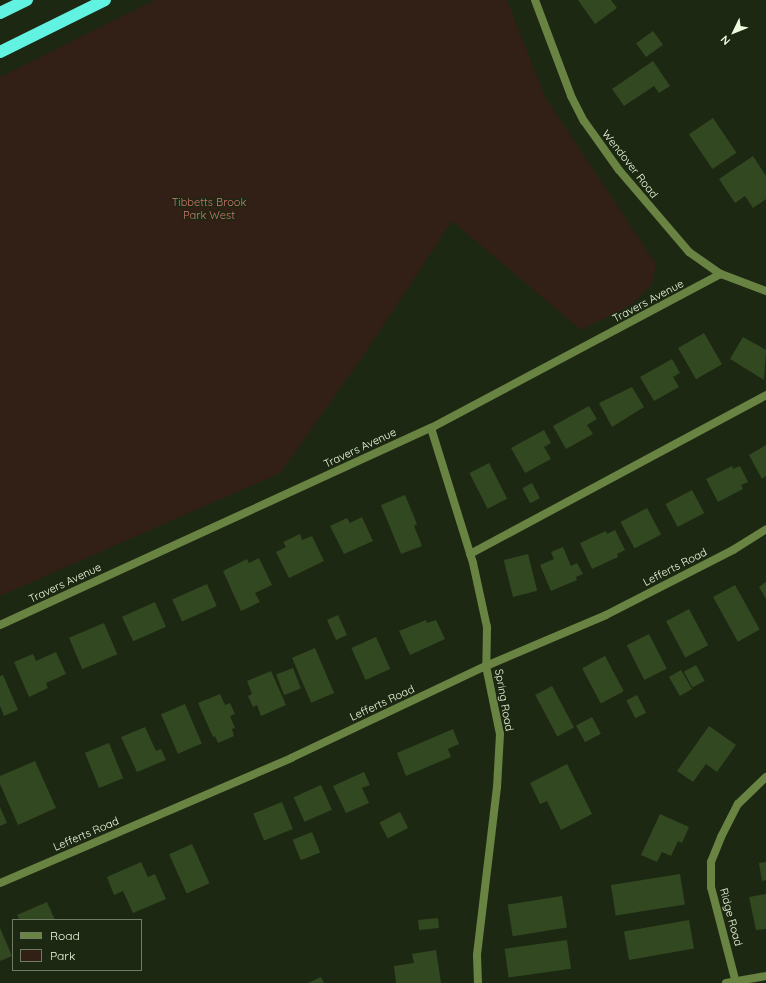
<!DOCTYPE html>
<style>
body{margin:0}
#map{position:relative;width:766px;height:983px;overflow:hidden;background:#1d2813;font-family:Quicksand,sans-serif}
div>[style]{position:absolute}
.green>*{inset:0;background:#321f16}
.building>*{inset:0;background:#314820;transform-origin:0 0}
.service>*{height:8px;margin:-4px;padding:0 4px;transform-origin:4px;border-radius:4px;background:#698342}
.minor>*{height:8px;margin:-4px;padding:0 4px;transform-origin:4px;border-radius:4px;background:#698342}
.tertiary>*{height:8px;margin:-4px;padding:0 4px;transform-origin:4px;border-radius:4px;background:#698342}
.motorway>*{height:12px;margin:-6px;padding:0 6px;transform-origin:6px;border-radius:6px;background:#62f2e1}
span{translate:-50% -50%;white-space:nowrap;text-align:center;line-height:1.15;-webkit-text-stroke:3px #1d2813;paint-order:stroke}
.street-label{font-size:11px;color:#edfcdd}
.park-label{font-size:11px;color:#d7796d}
.legend{position:absolute;left:12px;top:919px;width:130px;height:52px;box-sizing:border-box;background:#1d2813;border:1px solid #707d64;margin:0;padding:5px 7px;list-style:none;font-size:12px;color:#edfcdd}
.legend li{display:flex;align-items:center;gap:8px;height:20px}
.legend b{width:20px;border:1px solid #707d64}
.north{position:absolute;left:714px;top:12px;width:40px;height:40px;-webkit-text-stroke:3px #1d2813;paint-order:stroke;rotate:227deg;font-size:11px;font-weight:700;line-height:16px;text-align:center;color:#edfcdd}
.north::after{content:'';display:block;margin:auto;width:14px;height:18px;background:#edfcdd;clip-path:polygon(50% 0,100% 100%,50% 72%,0 100%)}
</style>
<div id="map">
<div class="green">
<div style="clip-path:polygon(155px 0,507px 0,545px 97px,656px 264px,652px 283px,633px 304px,581px 330px,452px 221px,357px 365px,280px 473px,0 596px,0 77px)"></div>
</div>
<div class="building">
<div style="clip-path:polygon(578px 0,611px 0,617px 8px,595px 24px)"></div>
<div style="left:653px;top:31px;width:17px;height:21px;rotate:54deg"></div>
<div style="clip-path:polygon(653px 61px,670px 86px,659px 93px,654px 86px,624px 106px,612px 89px)"></div>
<div style="left:713px;top:118px;width:42px;height:29px;rotate:56deg"></div>
<div style="clip-path:polygon(753px 156px,766px 176px,766px 199px,753px 208px,745px 196px,735px 203px,719px 179px)"></div>
<div style="left:704px;top:333px;width:36px;height:30px;rotate:60deg"></div>
<div style="clip-path:polygon(743px 337px,766px 350px,764px 380px,730px 359px)"></div>
<div style="clip-path:polygon(672px 359px,680px 373px,673px 377px,679px 387px,654px 401px,640px 377px)"></div>
<div style="clip-path:polygon(632px 387px,644px 407px,612px 427px,599px 403px)"></div>
<div style="clip-path:polygon(589px 406px,597px 419px,587px 425px,593px 434px,566px 449px,553px 426px)"></div>
<div style="clip-path:polygon(544px 430px,551px 443px,544px 447px,551px 459px,525px 473px,511px 448px)"></div>
<div style="clip-path:polygon(766px 445px,766px 476px,762px 479px,749px 455px)"></div>
<div style="left:489px;top:463px;width:40px;height:22px;rotate:63deg"></div>
<div style="clip-path:polygon(732px 466px,733px 469px,740px 466px,748px 482px,741px 485px,743px 489px,718px 502px,706px 479px)"></div>
<div style="left:532px;top:483px;width:17px;height:11px;rotate:62deg"></div>
<div style="left:692px;top:490px;width:26px;height:30px;rotate:62deg"></div>
<div style="clip-path:polygon(405px 495px,417px 524px,414px 526px,422px 546px,401px 554px,381px 505px)"></div>
<div style="left:647px;top:508px;width:30px;height:30px;rotate:62deg"></div>
<div style="clip-path:polygon(362px 517px,373px 541px,344px 554px,330px 526px,347px 518px,350px 523px)"></div>
<div style="clip-path:polygon(615px 530px,625px 550px,617px 554px,618px 557px,592px 569px,580px 543px,606px 531px,607px 534px)"></div>
<div style="clip-path:polygon(300px 534px,302px 540px,312px 536px,324px 561px,289px 578px,276px 552px,286px 547px,283px 542px)"></div>
<div style="clip-path:polygon(563px 547px,571px 566px,577px 563px,583px 574px,576px 577px,577px 580px,551px 591px,540px 565px,554px 559px,551px 552px)"></div>
<div style="left:528px;top:554px;width:38px;height:25px;rotate:76deg"></div>
<div style="clip-path:polygon(259px 558px,272px 585px,255px 593px,260px 602px,241px 611px,223px 571px,247px 559px,249px 563px)"></div>
<div style="clip-path:polygon(766px 582px,766px 599px,759px 587px)"></div>
<div style="left:207px;top:584px;width:24px;height:38px;rotate:66deg"></div>
<div style="left:735px;top:585px;width:51px;height:25px;rotate:61deg"></div>
<div style="left:155px;top:602px;width:27px;height:36px;rotate:66deg"></div>
<div style="left:689px;top:609px;width:41px;height:26px;rotate:62deg"></div>
<div style="left:338px;top:615px;width:22px;height:12px;rotate:66deg"></div>
<div style="clip-path:polygon(426px 620px,427px 623px,436px 620px,445px 639px,410px 655px,399px 631px)"></div>
<div style="left:104px;top:623px;width:34px;height:38px;rotate:67deg"></div>
<div style="left:649px;top:634px;width:39px;height:25px;rotate:63deg"></div>
<div style="left:376px;top:637px;width:35px;height:27px;rotate:66deg"></div>
<div style="left:315px;top:648px;width:49px;height:25px;rotate:67deg"></div>
<div style="clip-path:polygon(56px 652px,66px 674px,46px 683px,48px 688px,29px 697px,14px 662px,33px 654px,36px 661px)"></div>
<div style="left:605px;top:656px;width:40px;height:26px;rotate:62deg"></div>
<div style="left:696px;top:665px;width:18px;height:14px;rotate:61deg"></div>
<div style="left:293px;top:668px;width:22px;height:18px;rotate:69deg"></div>
<div style="left:681px;top:670px;width:22px;height:14px;rotate:60deg"></div>
<div style="clip-path:polygon(271px 671px,286px 705px,261px 716px,257px 705px,253px 707px,248px 696px,252px 694px,247px 681px)"></div>
<div style="clip-path:polygon(3px 675px,18px 710px,4px 716px,0 706px,0 676px)"></div>
<div style="left:552px;top:686px;width:47px;height:19px;rotate:62deg"></div>
<div style="clip-path:polygon(220px 694px,225px 705px,230px 703px,235px 714px,230px 716px,235px 728px,232px 729px,234px 736px,218px 743px,215px 736px,213px 737px,198px 703px)"></div>
<div style="left:637px;top:695px;width:20px;height:12px;rotate:63deg"></div>
<div style="left:185px;top:704px;width:43px;height:26px;rotate:67deg"></div>
<div style="left:592px;top:717px;width:19px;height:18px;rotate:62deg"></div>
<div style="clip-path:polygon(709px 726px,736px 745px,717px 772px,706px 764px,693px 782px,677px 771px)"></div>
<div style="clip-path:polygon(145px 727px,156px 751px,161px 749px,166px 760px,137px 772px,121px 737px)"></div>
<div style="clip-path:polygon(453px 729px,459px 744px,448px 749px,451px 757px,406px 776px,397px 753px)"></div>
<div style="left:109px;top:743px;width:38px;height:26px;rotate:68deg"></div>
<div style="clip-path:polygon(35px 761px,56px 808px,18px 825px,0 784px,0 776px)"></div>
<div style="clip-path:polygon(567px 764px,592px 814px,561px 830px,547px 801px,540px 804px,530px 783px)"></div>
<div style="clip-path:polygon(364px 772px,370px 785px,362px 788px,369px 803px,346px 813px,333px 786px)"></div>
<div style="left:321px;top:785px;width:27px;height:30px;rotate:66deg"></div>
<div style="left:282px;top:802px;width:29px;height:31px;rotate:68deg"></div>
<div style="clip-path:polygon(0 807px,7px 823px,0 826px)"></div>
<div style="left:400px;top:812px;width:18px;height:23px;rotate:63deg"></div>
<div style="clip-path:polygon(660px 814px,689px 827px,682px 843px,678px 841px,671px 856px,662px 852px,657px 862px,641px 855px)"></div>
<div style="left:312px;top:832px;width:22px;height:21px;rotate:68deg"></div>
<div style="left:192px;top:844px;width:43px;height:25px;rotate:66deg"></div>
<div style="clip-path:polygon(141px 862px,148px 877px,155px 874px,166px 899px,133px 913px,123px 891px,114px 895px,107px 877px)"></div>
<div style="clip-path:polygon(766px 862px,766px 880px,762px 881px,759px 863px)"></div>
<div style="left:680px;top:874px;width:31px;height:70px;rotate:81deg"></div>
<div style="clip-path:polygon(766px 894px,766px 929px,756px 930px,749px 897px)"></div>
<div style="left:562px;top:896px;width:32px;height:55px;rotate:81deg"></div>
<div style="clip-path:polygon(47px 902px,55px 920px,20px 920px,17px 915px)"></div>
<div style="left:438px;top:918px;width:10px;height:20px;rotate:84deg"></div>
<div style="left:689px;top:920px;width:29px;height:66px;rotate:80deg"></div>
<div style="clip-path:polygon(0 928px,12px 956px,0 961px)"></div>
<div style="left:567px;top:940px;width:29px;height:63px;rotate:82deg"></div>
<div style="clip-path:polygon(436px 950px,441px 983px,396px 983px,394px 966px,414px 963px,412px 954px)"></div>
<div style="clip-path:polygon(321px 977px,324px 983px,308px 983px)"></div>
</div>
<div class="service">
<div style="left:470px;top:554px;width:336px;rotate:-28.2deg"></div>
</div>
<div class="minor">
<div style="left:535px;top:0;width:103px;rotate:69.4deg"></div>
<div style="left:571px;top:96px;width:28px;rotate:63deg"></div>
<div style="left:584px;top:121px;width:60px;rotate:54.5deg"></div>
<div style="left:619px;top:170px;width:108px;rotate:49.5deg"></div>
<div style="left:689px;top:252px;width:39px;rotate:35deg"></div>
<div style="left:721px;top:274px;width:48px;rotate:20.7deg"></div>
<div style="left:431px;top:428px;width:141px;rotate:72.7deg"></div>
<div style="left:473px;top:563px;width:66px;rotate:77.7deg"></div>
<div style="left:487px;top:627px;width:39px;rotate:91deg"></div>
<div style="left:486px;top:666px;width:69px;rotate:78.4deg"></div>
<div style="left:500px;top:734px;width:53px;rotate:93.2deg"></div>
<div style="left:497px;top:787px;width:169px;rotate:96.8deg"></div>
<div style="left:477px;top:955px;width:28px;rotate:88deg"></div>
<div style="left:0;top:625px;width:474px;rotate:-24.6deg"></div>
<div style="left:431px;top:428px;width:328px;rotate:-28deg"></div>
<div style="left:0;top:883px;width:317px;rotate:-23.2deg"></div>
<div style="left:291px;top:758px;width:216px;rotate:-25.3deg"></div>
<div style="left:486px;top:666px;width:130px;rotate:-23deg"></div>
<div style="left:606px;top:615px;width:143px;rotate:-27.1deg"></div>
<div style="left:733px;top:550px;width:39px;rotate:-32deg"></div>
<div style="left:736px;top:983px;width:99px;rotate:-104.6deg"></div>
<div style="left:711px;top:887px;width:25px;rotate:-90deg"></div>
<div style="left:711px;top:862px;width:27px;rotate:-68deg"></div>
<div style="left:721px;top:837px;width:37px;rotate:-63deg"></div>
<div style="left:738px;top:804px;width:39px;rotate:-44deg"></div>
</div>
<div class="tertiary">
<div style="left:726px;top:983px;width:41px;rotate:-9.9deg"></div>
</div>
<div class="motorway">
<div style="left:0;top:13px;width:30px;rotate:-26deg"></div>
<div style="left:0;top:52px;width:117px;rotate:-26.3deg"></div>
</div>
<div class="street-label">
<span style="left:630px;top:164px;rotate:52deg">Wendover Road</span>
<span style="left:648px;top:301px;rotate:-28deg">Travers Avenue</span>
<span style="left:360px;top:448px;rotate:-25deg">Travers Avenue</span>
<span style="left:675px;top:567px;rotate:-27deg">Lefferts Road</span>
<span style="left:65px;top:583px;rotate:-25deg">Travers Avenue</span>
<span style="left:504px;top:700px;rotate:80deg">Spring Road</span>
<span style="left:382px;top:703px;rotate:-25deg">Lefferts Road</span>
<span style="left:86px;top:834px;rotate:-23deg">Lefferts Road</span>
<span style="left:731px;top:917px;rotate:75deg">Ridge Road</span>
</div>
<div class="park-label">
<span style="left:209px;top:209px">Tibbetts Brook<br>Park West</span>
</div>
<ul class="legend">
<li><b style="height:5px;background:#698342"></b>Road</li>
<li><b style="height:11px;background:#321f16"></b>Park</li>
</ul>
<div class="north">N</div>
</div>
